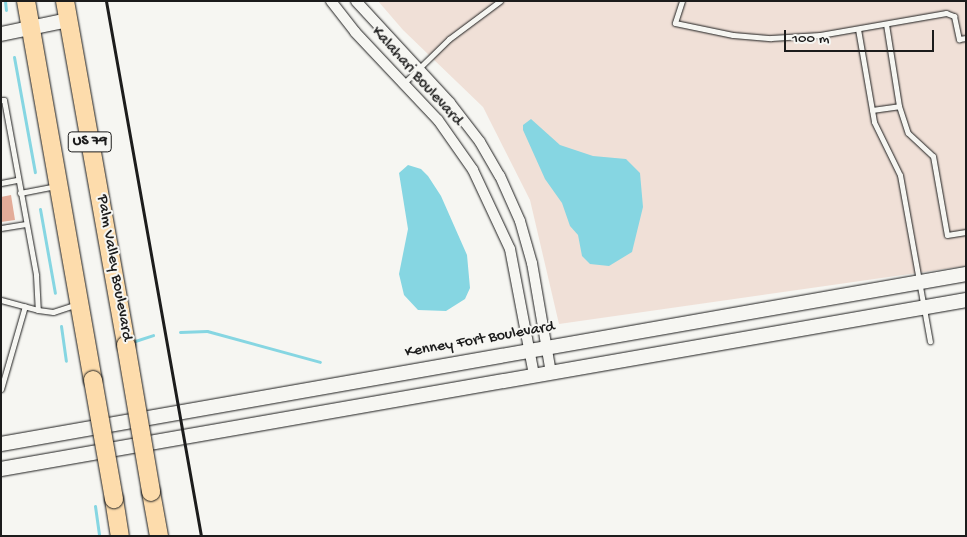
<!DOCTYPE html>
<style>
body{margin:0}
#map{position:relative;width:967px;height:537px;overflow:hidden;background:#f6f6f2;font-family:"Gochi Hand",sans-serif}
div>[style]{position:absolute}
.built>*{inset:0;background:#f0e0d7}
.water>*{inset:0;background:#86d6e2}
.stream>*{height:3px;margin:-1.5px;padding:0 1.5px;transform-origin:1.5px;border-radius:1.5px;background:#86d6e2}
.building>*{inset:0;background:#e3ac99}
.roads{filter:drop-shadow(0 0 1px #1c1c1c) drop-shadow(0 0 1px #1c1c1c)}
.lane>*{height:5px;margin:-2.5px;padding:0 2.5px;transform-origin:2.5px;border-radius:2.5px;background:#f6f6f2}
.street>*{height:10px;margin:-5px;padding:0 5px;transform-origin:5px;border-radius:5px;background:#f6f6f2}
.secondary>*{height:14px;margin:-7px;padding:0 7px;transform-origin:7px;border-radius:7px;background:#f6f6f2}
.highway>*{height:18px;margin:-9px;padding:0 9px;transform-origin:9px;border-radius:9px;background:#fddcac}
.rail>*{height:3px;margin:-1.5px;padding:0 1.5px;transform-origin:1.5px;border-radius:1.5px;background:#1c1c1c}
.bridges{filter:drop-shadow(0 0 1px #1c1c1c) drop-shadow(0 0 1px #1c1c1c)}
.highway-bridge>*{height:18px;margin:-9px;padding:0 9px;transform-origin:9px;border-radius:9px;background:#fddcac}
span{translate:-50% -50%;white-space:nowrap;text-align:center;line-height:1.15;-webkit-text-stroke:4px #f6f6f2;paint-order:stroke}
.shield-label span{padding:1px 4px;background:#f6f6f2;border:1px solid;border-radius:4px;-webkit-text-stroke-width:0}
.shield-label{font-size:15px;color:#1c1c1c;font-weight:700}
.street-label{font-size:16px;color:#1c1c1c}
.frame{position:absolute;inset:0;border:2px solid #1c1c1c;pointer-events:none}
.scale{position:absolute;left:784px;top:30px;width:150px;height:22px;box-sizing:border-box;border:2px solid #1c1c1c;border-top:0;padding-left:6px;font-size:15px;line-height:18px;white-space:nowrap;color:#1c1c1c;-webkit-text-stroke:4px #f6f6f2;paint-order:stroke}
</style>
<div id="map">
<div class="built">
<div style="clip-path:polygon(378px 1px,966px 1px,966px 266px,559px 324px,530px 200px,483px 107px,403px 30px)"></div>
</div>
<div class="water">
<div style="clip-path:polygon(531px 119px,560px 145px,593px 156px,626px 159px,640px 173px,643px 207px,632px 252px,609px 266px,590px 264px,582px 256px,578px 235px,570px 226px,562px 203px,545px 179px,523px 130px,523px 125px)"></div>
<div style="clip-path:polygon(408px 165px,421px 169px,428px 176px,441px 196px,467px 255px,470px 288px,465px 299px,446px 311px,418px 310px,404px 295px,399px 274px,408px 229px,399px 173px)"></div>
</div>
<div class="stream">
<div style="left:5px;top:1px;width:9px;rotate:84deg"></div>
<div style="left:14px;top:57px;width:117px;rotate:79.7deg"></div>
<div style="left:40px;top:209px;width:85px;rotate:79.9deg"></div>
<div style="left:61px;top:326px;width:35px;rotate:82deg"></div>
<div style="left:180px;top:332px;width:27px;rotate:-2deg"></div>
<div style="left:207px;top:331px;width:117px;rotate:15.3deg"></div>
<div style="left:135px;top:341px;width:19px;rotate:-18deg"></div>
<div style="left:95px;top:506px;width:30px;rotate:82deg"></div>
</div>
<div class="building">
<div style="clip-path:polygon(11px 195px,15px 220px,1px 222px,1px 197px)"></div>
</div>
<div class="roads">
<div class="lane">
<div style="left:682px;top:1px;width:23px;rotate:108deg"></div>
<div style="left:675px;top:23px;width:59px;rotate:11.7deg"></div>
<div style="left:733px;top:35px;width:38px;rotate:5deg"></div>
<div style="left:771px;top:38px;width:49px;rotate:-3.5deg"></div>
<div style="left:820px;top:35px;width:128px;rotate:-9.9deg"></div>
<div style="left:946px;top:13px;width:9px;rotate:21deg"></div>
<div style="left:954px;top:16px;width:24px;rotate:78deg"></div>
<div style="left:959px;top:39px;width:7px;rotate:-8deg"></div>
<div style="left:858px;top:29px;width:94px;rotate:80.2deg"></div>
<div style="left:874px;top:122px;width:59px;rotate:63.9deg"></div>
<div style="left:900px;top:175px;width:169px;rotate:79.8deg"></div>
<div style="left:404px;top:83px;width:63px;rotate:-44.4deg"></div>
<div style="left:449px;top:39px;width:64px;rotate:-36.7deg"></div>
<div style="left:1px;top:100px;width:3px"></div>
<div style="left:4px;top:100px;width:178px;rotate:79.6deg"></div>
<div style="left:36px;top:275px;width:35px;rotate:87deg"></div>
<div style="left:38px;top:310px;width:15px;rotate:8deg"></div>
<div style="left:53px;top:312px;width:26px;rotate:-18deg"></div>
<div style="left:899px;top:106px;width:28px;rotate:72deg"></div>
<div style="left:908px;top:133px;width:34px;rotate:43deg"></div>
<div style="left:933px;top:156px;width:80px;rotate:80deg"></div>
<div style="left:947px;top:235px;width:19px;rotate:-9deg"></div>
<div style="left:872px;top:110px;width:27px;rotate:-8deg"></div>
<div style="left:899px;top:106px;width:83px;rotate:-99deg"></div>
<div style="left:1px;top:183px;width:16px;rotate:-11deg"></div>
<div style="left:20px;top:193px;width:36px;rotate:-11deg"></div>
<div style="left:1px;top:228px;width:25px;rotate:-9deg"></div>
<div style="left:1px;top:300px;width:38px;rotate:15deg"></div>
<div style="left:1px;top:389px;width:86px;rotate:-73.9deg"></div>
</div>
<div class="street">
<div style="left:331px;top:1px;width:39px;rotate:52deg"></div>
<div style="left:355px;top:32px;width:121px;rotate:46.7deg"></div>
<div style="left:438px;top:120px;width:61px;rotate:55deg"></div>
<div style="left:473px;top:170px;width:87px;rotate:64.9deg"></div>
<div style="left:510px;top:249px;width:128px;rotate:79.2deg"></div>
<div style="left:356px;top:1px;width:139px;rotate:47.3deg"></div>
<div style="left:450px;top:103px;width:49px;rotate:52.4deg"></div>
<div style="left:480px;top:142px;width:39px;rotate:60deg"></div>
<div style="left:500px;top:176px;width:49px;rotate:66deg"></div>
<div style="left:520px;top:221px;width:44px;rotate:74.1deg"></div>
<div style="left:532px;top:263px;width:112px;rotate:80.2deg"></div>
</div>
<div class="secondary">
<div style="left:1px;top:34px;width:68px;rotate:-11.8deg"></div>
<div style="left:1px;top:444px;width:980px;rotate:-9.99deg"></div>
<div style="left:1px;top:469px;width:980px;rotate:-9.93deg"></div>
</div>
<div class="highway">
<div style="left:26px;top:1px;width:385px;rotate:80deg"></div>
<div style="left:65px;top:1px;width:349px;rotate:79.9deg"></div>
<div style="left:151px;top:492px;width:45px;rotate:79.7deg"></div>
<div style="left:114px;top:499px;width:37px;rotate:81deg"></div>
</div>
</div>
<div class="rail">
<div style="left:106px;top:1px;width:543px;rotate:79.93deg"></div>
</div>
<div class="bridges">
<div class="highway-bridge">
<div style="left:126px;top:345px;width:149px;rotate:80.3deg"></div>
<div style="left:93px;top:380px;width:121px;rotate:80deg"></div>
</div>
</div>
<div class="shield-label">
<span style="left:90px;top:142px">US 79</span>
</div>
<div class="street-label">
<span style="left:416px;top:77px;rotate:48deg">Kalahari Boulevard</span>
<span style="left:113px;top:268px;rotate:80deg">Palm Valley Boulevard</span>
<span style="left:480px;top:341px;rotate:-10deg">Kenney Fort Boulevard</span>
</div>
<div class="frame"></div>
<div class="scale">100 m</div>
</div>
